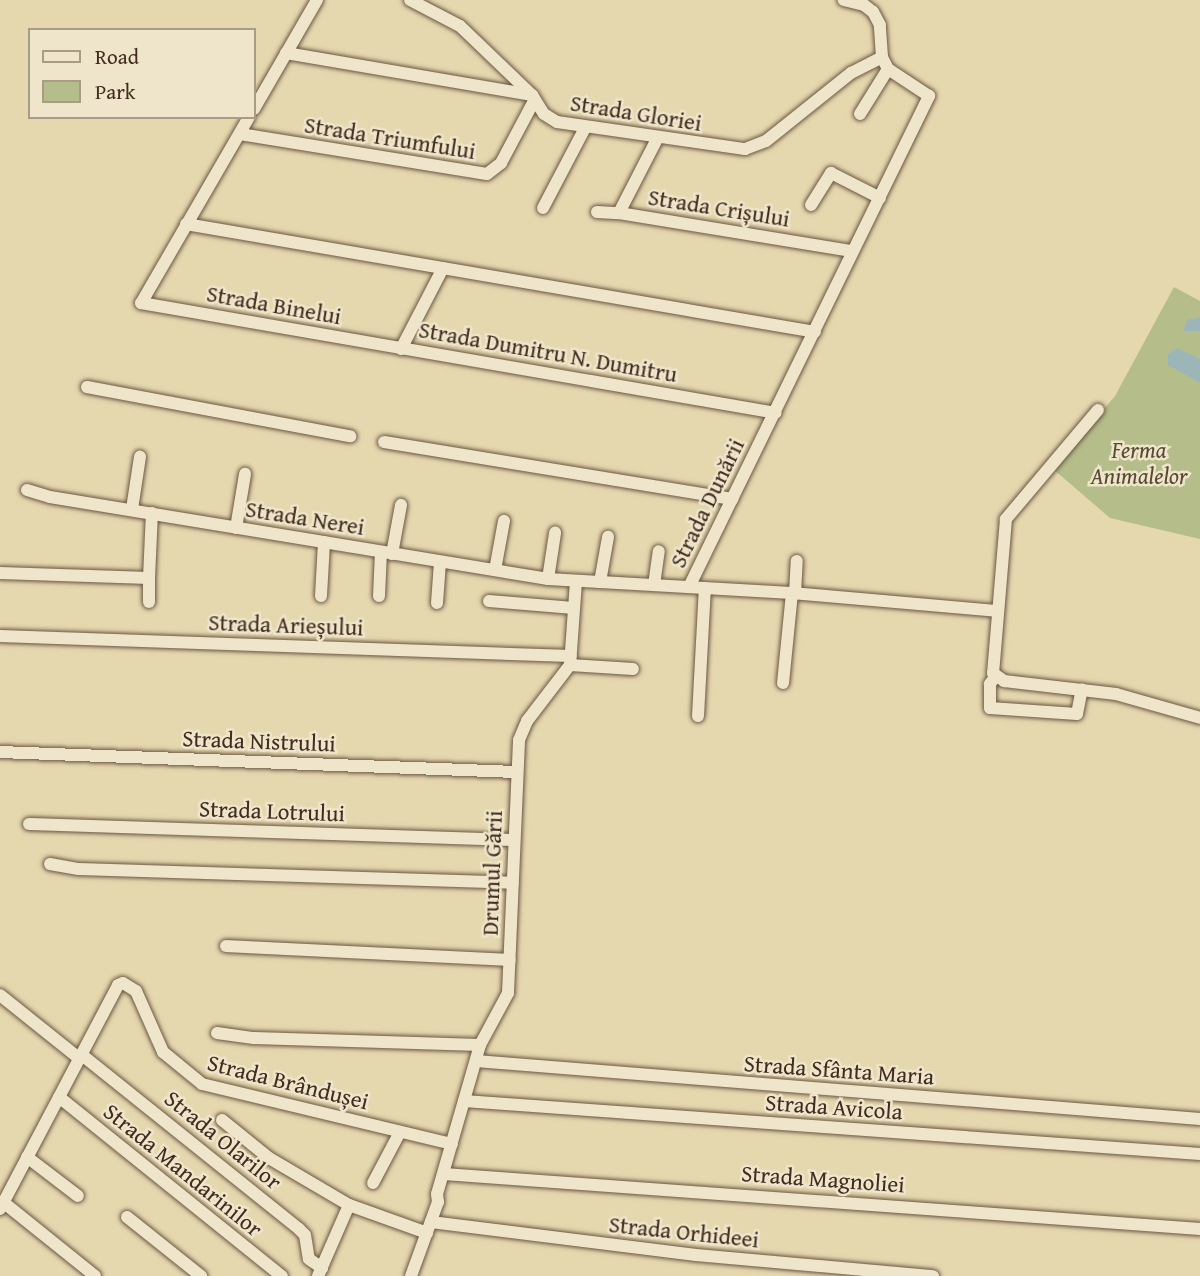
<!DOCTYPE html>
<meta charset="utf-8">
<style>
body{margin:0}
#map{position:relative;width:1200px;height:1276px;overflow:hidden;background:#e5d7ae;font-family:"Gentium Book Plus",serif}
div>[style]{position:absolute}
.green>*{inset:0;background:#b5be8a}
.water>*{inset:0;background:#9cb6b7}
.roads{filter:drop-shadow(0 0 2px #6a5743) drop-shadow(0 0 2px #6a5743)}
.minor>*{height:12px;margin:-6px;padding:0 6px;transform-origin:6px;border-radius:6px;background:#eee5ca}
span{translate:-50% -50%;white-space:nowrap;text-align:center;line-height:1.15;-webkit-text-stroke:5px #eee5ca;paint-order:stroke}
.street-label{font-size:23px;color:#412c1f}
.park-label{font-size:23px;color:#584934;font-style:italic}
.legend{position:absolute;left:28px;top:28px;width:228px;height:91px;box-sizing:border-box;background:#eee5ca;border:2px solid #a99b86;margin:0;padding:9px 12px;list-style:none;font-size:21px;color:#412c1f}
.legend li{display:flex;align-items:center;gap:14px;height:35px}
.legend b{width:35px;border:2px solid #a99b86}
</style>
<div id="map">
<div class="green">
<div style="clip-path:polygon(1174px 287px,1200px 301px,1200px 539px,1110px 518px,1053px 469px,1115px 396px)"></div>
</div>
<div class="water">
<div style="clip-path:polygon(1200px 317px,1200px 331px,1183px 331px,1187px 320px)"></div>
<div style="clip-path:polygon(1177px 348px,1200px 359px,1200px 383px,1168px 365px,1168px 354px)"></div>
</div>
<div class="roads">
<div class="minor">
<div style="left:410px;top:0;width:56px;rotate:27.5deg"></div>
<div style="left:460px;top:26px;width:100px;rotate:43.8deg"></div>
<div style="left:286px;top:53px;width:250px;rotate:9.7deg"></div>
<div style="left:532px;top:95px;width:22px;rotate:58deg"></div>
<div style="left:544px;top:114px;width:15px;rotate:32deg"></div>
<div style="left:557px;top:122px;width:190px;rotate:8.2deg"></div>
<div style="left:745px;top:149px;width:22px;rotate:-21deg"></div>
<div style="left:766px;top:141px;width:109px;rotate:-38.7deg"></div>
<div style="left:851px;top:73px;width:35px;rotate:-27deg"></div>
<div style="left:254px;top:109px;width:126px;rotate:-60deg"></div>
<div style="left:860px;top:114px;width:53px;rotate:-58.1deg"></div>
<div style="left:249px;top:117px;width:215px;rotate:120.1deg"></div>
<div style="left:141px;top:303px;width:644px;rotate:9.83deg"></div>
<div style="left:240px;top:134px;width:250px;rotate:9.2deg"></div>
<div style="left:487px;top:174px;width:18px;rotate:-38deg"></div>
<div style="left:501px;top:163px;width:72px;rotate:-62deg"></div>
<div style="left:657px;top:139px;width:83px;rotate:117.2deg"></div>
<div style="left:619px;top:213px;width:236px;rotate:9.3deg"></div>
<div style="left:811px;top:205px;width:38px;rotate:-58deg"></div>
<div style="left:831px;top:173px;width:55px;rotate:27deg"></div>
<div style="left:543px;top:208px;width:90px;rotate:-62.3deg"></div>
<div style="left:597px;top:212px;width:22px;rotate:3deg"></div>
<div style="left:186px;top:224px;width:638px;rotate:9.74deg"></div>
<div style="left:401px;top:349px;width:91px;rotate:-62.6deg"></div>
<div style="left:87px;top:387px;width:268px;rotate:10.6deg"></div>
<div style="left:1098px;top:410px;width:143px;rotate:130.2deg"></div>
<div style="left:1006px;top:519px;width:155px;rotate:94.8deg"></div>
<div style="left:993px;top:673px;width:14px;rotate:36deg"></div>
<div style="left:1004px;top:681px;width:113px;rotate:6.6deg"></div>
<div style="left:1116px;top:694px;width:87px;rotate:15.9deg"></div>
<div style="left:384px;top:442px;width:353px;rotate:9.3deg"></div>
<div style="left:27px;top:490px;width:24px;rotate:17deg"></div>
<div style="left:50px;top:497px;width:505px;rotate:9.35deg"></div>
<div style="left:548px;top:579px;width:244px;rotate:3.3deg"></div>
<div style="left:792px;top:593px;width:205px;rotate:5deg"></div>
<div style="left:132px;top:509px;width:53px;rotate:-81.3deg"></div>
<div style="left:236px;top:528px;width:55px;rotate:-80.5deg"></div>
<div style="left:392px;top:554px;width:50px;rotate:-79.6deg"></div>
<div style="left:495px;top:570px;width:50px;rotate:-79.6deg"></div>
<div style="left:0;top:573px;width:149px;rotate:1.9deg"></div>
<div style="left:149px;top:578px;width:65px;rotate:-87.4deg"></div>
<div style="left:548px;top:579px;width:47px;rotate:-81.3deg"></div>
<div style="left:600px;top:582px;width:46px;rotate:-79.9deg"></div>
<div style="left:654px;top:585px;width:34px;rotate:-82deg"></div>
<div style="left:689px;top:587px;width:547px;rotate:-63.95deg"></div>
<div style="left:929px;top:96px;width:49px;rotate:-146.6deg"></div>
<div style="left:888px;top:69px;width:13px;rotate:-117deg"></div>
<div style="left:882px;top:57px;width:32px;rotate:-94deg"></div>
<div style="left:880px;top:25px;width:15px;rotate:-118deg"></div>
<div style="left:873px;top:12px;width:11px;rotate:-142deg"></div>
<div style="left:864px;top:5px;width:21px;rotate:-166deg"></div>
<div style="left:795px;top:594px;width:33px;rotate:-87deg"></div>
<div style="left:321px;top:596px;width:54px;rotate:-86.8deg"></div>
<div style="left:379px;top:596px;width:44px;rotate:-87.4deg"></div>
<div style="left:489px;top:601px;width:85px;rotate:4.7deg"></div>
<div style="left:149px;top:602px;width:24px;rotate:-90deg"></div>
<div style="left:437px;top:603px;width:41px;rotate:-85.8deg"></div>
<div style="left:0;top:636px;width:571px;rotate:2.01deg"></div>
<div style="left:570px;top:665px;width:63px;rotate:3.6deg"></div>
<div style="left:995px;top:677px;width:9px;rotate:126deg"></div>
<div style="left:990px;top:684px;width:24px;rotate:90deg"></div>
<div style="left:990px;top:708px;width:87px;rotate:3.9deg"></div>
<div style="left:1077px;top:714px;width:25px;rotate:-79deg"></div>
<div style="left:783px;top:683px;width:90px;rotate:-84.3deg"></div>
<div style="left:698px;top:716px;width:128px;rotate:-86.9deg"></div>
<div style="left:0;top:752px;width:517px;rotate:2.22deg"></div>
<div style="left:29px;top:824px;width:485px;rotate:1.9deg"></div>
<div style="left:50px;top:864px;width:29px;rotate:10deg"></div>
<div style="left:79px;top:869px;width:434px;rotate:1.8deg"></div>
<div style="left:226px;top:946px;width:284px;rotate:2.8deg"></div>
<div style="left:0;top:995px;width:102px;rotate:38.7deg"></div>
<div style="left:217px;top:1033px;width:37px;rotate:8deg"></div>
<div style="left:254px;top:1038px;width:226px;rotate:1.8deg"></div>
<div style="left:82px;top:1055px;width:278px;rotate:38.7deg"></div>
<div style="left:299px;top:1229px;width:8px;rotate:45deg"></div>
<div style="left:305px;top:1235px;width:24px;rotate:81deg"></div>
<div style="left:309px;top:1259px;width:16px;rotate:35deg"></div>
<div style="left:476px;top:1061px;width:726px;rotate:4.58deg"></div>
<div style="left:59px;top:1097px;width:286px;rotate:38.8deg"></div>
<div style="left:464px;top:1101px;width:738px;rotate:4.12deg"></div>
<div style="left:222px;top:1120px;width:60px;rotate:39deg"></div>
<div style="left:269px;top:1158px;width:93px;rotate:30.4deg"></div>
<div style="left:349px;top:1205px;width:83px;rotate:19.7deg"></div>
<div style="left:27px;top:1157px;width:64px;rotate:37.4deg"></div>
<div style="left:444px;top:1174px;width:758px;rotate:4.16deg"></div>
<div style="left:373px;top:1183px;width:58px;rotate:-62.1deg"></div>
<div style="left:3px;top:1202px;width:118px;rotate:38.8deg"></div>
<div style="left:0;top:1209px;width:253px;rotate:-62.2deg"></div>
<div style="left:118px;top:985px;width:5px;rotate:-22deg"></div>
<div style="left:123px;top:983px;width:15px;rotate:32deg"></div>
<div style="left:136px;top:991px;width:67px;rotate:66.1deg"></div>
<div style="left:163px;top:1052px;width:50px;rotate:39.4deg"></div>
<div style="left:202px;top:1084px;width:257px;rotate:13.5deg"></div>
<div style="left:127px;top:1217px;width:95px;rotate:38.6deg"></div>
<div style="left:431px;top:1222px;width:267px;rotate:7.1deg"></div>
<div style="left:696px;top:1255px;width:238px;rotate:5.1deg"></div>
<div style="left:318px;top:1276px;width:77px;rotate:-66.4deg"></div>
<div style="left:411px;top:1276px;width:79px;rotate:-70deg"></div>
<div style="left:438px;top:1202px;width:8px;rotate:-97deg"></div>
<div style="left:437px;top:1194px;width:155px;rotate:-73.9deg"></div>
<div style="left:480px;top:1045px;width:59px;rotate:-61.7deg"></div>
<div style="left:508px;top:993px;width:253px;rotate:-87.5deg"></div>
<div style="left:519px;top:740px;width:21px;rotate:-67deg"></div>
<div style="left:527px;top:721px;width:71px;rotate:-52.5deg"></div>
<div style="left:570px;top:665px;width:83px;rotate:-85.9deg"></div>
</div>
</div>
<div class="street-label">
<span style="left:636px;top:113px;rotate:9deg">Strada Gloriei</span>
<span style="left:390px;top:138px;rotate:9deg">Strada Triumfului</span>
<span style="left:719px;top:208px;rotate:9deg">Strada Crișului</span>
<span style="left:274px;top:305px;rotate:10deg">Strada Binelui</span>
<span style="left:548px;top:352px;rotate:10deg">Strada Dumitru N. Dumitru</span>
<span style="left:707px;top:503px;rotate:-64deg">Strada Dunării</span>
<span style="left:305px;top:518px;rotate:9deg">Strada Nerei</span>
<span style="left:286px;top:625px;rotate:2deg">Strada Arieșului</span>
<span style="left:259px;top:741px;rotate:2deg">Strada Nistrului</span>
<span style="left:272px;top:811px;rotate:2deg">Strada Lotrului</span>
<span style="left:492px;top:873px;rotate:-88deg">Drumul Gării</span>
<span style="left:839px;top:1070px;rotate:4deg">Strada Sfânta Maria</span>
<span style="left:288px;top:1082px;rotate:14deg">Strada Brândușei</span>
<span style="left:834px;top:1107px;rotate:4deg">Strada Avicola</span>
<span style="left:223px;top:1140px;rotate:39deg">Strada Olarilor</span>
<span style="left:183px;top:1170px;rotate:39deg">Strada Mandarinilor</span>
<span style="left:823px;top:1179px;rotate:4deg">Strada Magnoliei</span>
<span style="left:684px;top:1232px;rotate:6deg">Strada Orhideei</span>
</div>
<div class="park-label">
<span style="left:1139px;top:463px">Ferma<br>Animalelor</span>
</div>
<ul class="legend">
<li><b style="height:9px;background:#eee5ca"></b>Road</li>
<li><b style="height:19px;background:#b5be8a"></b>Park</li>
</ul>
</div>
